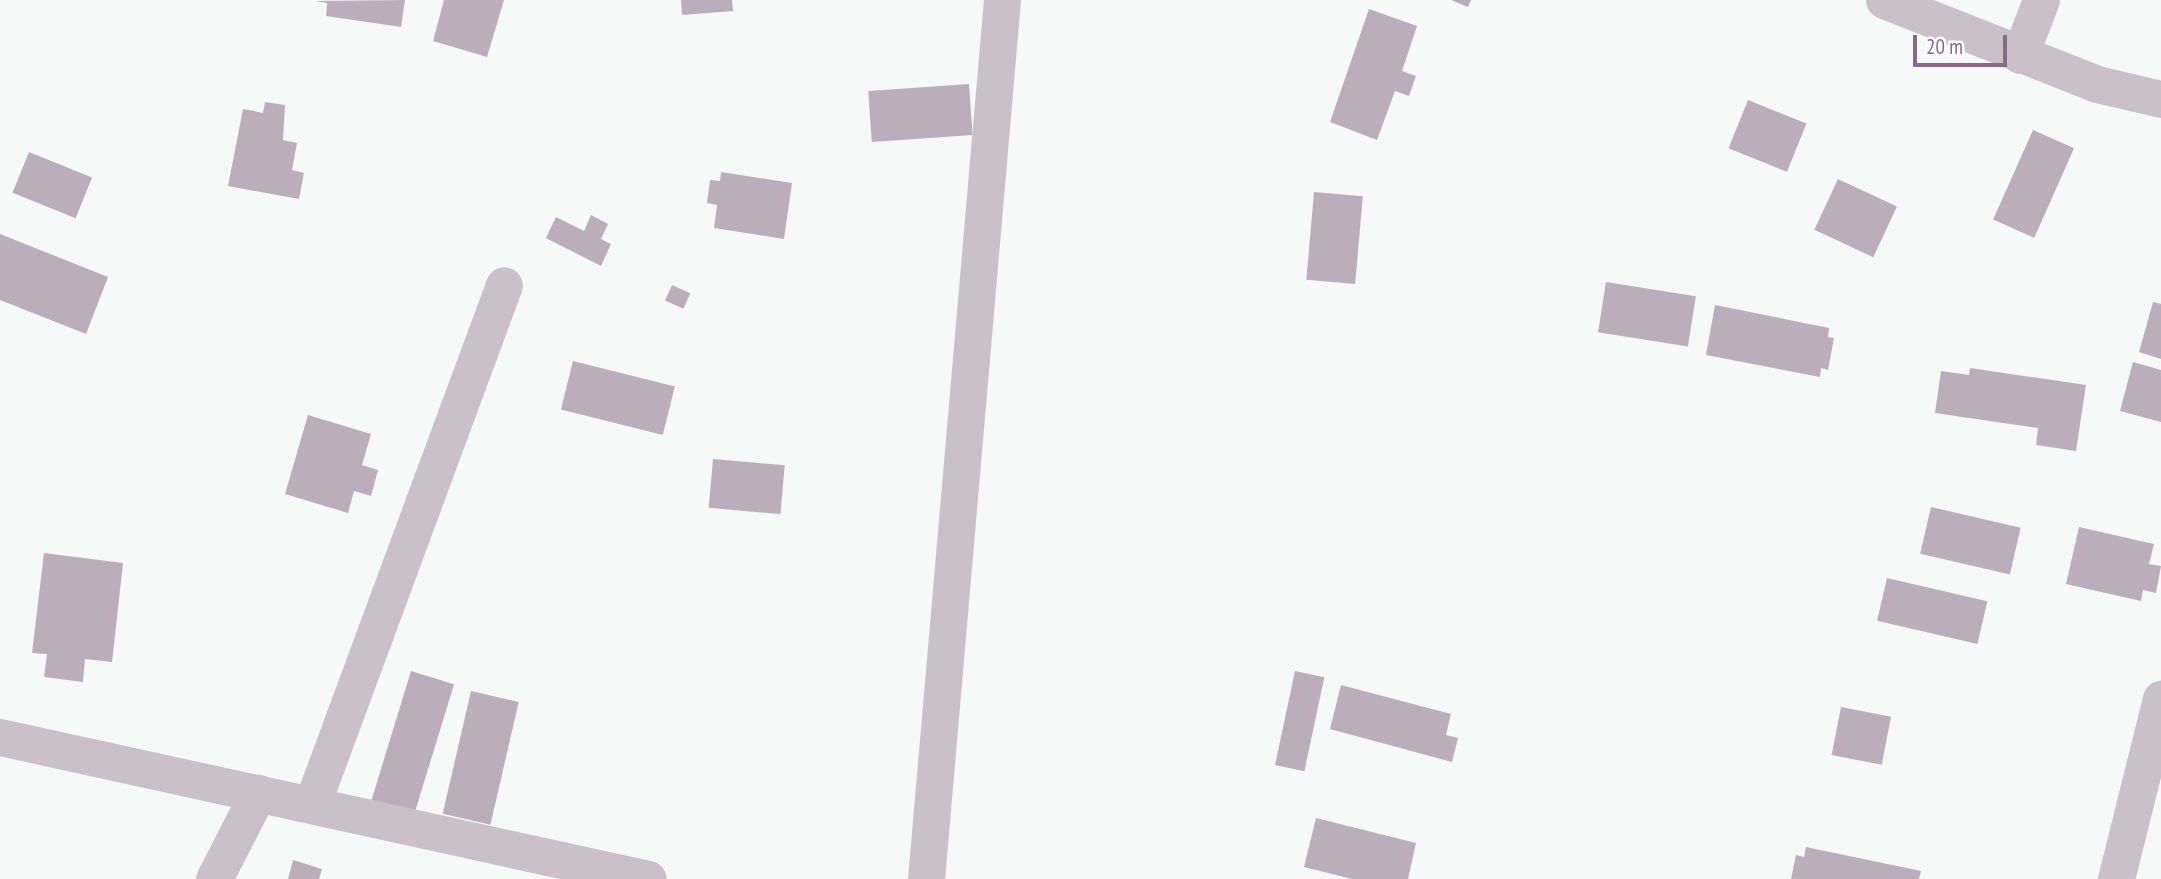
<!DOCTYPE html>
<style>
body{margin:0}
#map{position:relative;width:2161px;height:879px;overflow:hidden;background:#f7f9f8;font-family:"PT Sans Narrow",sans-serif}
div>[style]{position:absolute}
.building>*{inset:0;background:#bbaeba;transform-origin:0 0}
.minor>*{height:37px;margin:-18.5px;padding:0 18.5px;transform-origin:18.5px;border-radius:18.5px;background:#c9c0c8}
span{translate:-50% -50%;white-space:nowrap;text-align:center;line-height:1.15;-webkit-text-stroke:7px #fff;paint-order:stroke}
.scale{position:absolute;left:1913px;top:35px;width:94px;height:32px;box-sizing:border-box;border:4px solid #876a84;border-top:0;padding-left:9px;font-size:21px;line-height:24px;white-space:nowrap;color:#876a84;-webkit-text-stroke:5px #fff;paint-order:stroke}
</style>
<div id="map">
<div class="building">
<div style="clip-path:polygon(405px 0,401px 27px,326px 16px,327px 3px,316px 1px)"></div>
<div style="clip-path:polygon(444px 0,504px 0,487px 57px,433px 41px)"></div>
<div style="clip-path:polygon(681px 0,732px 0,733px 11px,682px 15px)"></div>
<div style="clip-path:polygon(1451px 0,1471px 0,1468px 7px)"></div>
<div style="clip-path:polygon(1369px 9px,1417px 26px,1402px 71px,1416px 76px,1409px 96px,1395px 91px,1377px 140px,1330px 122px)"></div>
<div style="left:969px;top:84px;width:51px;height:101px;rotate:86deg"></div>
<div style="left:1748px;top:100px;width:63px;height:52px;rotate:22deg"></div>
<div style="clip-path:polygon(265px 102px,285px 105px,283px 140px,297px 143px,292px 170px,304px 173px,299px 199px,228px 186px,243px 109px,263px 113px)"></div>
<div style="left:2033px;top:130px;width:45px;height:98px;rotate:24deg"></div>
<div style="left:29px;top:152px;width:68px;height:44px;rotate:22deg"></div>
<div style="clip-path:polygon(721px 172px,792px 183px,784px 239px,714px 228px,717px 205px,707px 203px,710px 180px,720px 181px)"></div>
<div style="left:1838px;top:179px;width:65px;height:56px;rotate:25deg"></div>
<div style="left:1314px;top:192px;width:49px;height:88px;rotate:5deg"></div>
<div style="clip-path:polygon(591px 215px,608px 224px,601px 239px,611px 244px,601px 266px,546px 238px,556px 217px,584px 231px)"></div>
<div style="clip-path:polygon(0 234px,108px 277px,86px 334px,0 300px)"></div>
<div style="left:1606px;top:282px;width:91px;height:51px;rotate:9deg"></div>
<div style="left:672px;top:285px;width:20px;height:17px;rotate:24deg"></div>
<div style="clip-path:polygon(2153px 302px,2161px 304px,2161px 359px,2139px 352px)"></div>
<div style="clip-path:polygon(1715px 305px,1829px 328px,1828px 337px,1834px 338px,1828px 370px,1821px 368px,1820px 377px,1706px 355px)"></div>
<div style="left:573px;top:361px;width:105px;height:50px;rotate:14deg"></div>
<div style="clip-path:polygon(2133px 362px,2161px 370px,2161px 422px,2120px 411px)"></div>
<div style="clip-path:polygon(1970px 368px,2086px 385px,2076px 451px,2036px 445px,2038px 428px,1935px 413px,1941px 371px,1969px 375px)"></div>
<div style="clip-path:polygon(308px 415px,371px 434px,362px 465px,378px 470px,371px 496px,354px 491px,348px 513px,285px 494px)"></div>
<div style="left:713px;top:459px;width:72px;height:49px;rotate:5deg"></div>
<div style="left:1931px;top:507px;width:92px;height:48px;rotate:13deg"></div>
<div style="clip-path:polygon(2079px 527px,2154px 544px,2149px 564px,2161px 566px,2156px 593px,2143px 590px,2141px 601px,2066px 584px)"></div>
<div style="clip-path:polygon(44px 553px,123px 563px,112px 662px,85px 659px,83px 682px,44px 677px,47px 654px,32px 653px)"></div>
<div style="left:1887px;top:578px;width:103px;height:44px;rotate:13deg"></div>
<div style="left:411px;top:671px;width:45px;height:135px;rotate:17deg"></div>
<div style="left:1295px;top:671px;width:30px;height:96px;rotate:12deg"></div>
<div style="clip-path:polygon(1341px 685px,1451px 714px,1446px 735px,1458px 738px,1452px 762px,1330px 729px)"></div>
<div style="left:471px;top:691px;width:49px;height:126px;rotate:13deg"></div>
<div style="left:1841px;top:707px;width:51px;height:49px;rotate:11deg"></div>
<div style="clip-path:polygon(1316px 818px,1416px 843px,1408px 879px,1352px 879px,1304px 867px)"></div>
<div style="clip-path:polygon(1806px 847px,1921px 871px,1919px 879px,1791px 879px,1796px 855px,1804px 857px)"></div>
<div style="clip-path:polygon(293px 860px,322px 869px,319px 879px,288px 879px)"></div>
</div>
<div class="minor">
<div style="left:1884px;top:0;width:229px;rotate:21.5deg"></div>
<div style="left:2097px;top:84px;width:66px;rotate:13.2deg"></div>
<div style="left:2020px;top:55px;width:59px;rotate:-69.1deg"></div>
<div style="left:0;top:737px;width:663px;rotate:12.36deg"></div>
<div style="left:312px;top:804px;width:553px;rotate:-69.7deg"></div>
<div style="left:214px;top:879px;width:97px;rotate:-62.9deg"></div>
<div style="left:926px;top:879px;width:882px;rotate:-85.06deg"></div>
<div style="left:2116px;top:879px;width:186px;rotate:-76deg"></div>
</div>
<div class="scale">20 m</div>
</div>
